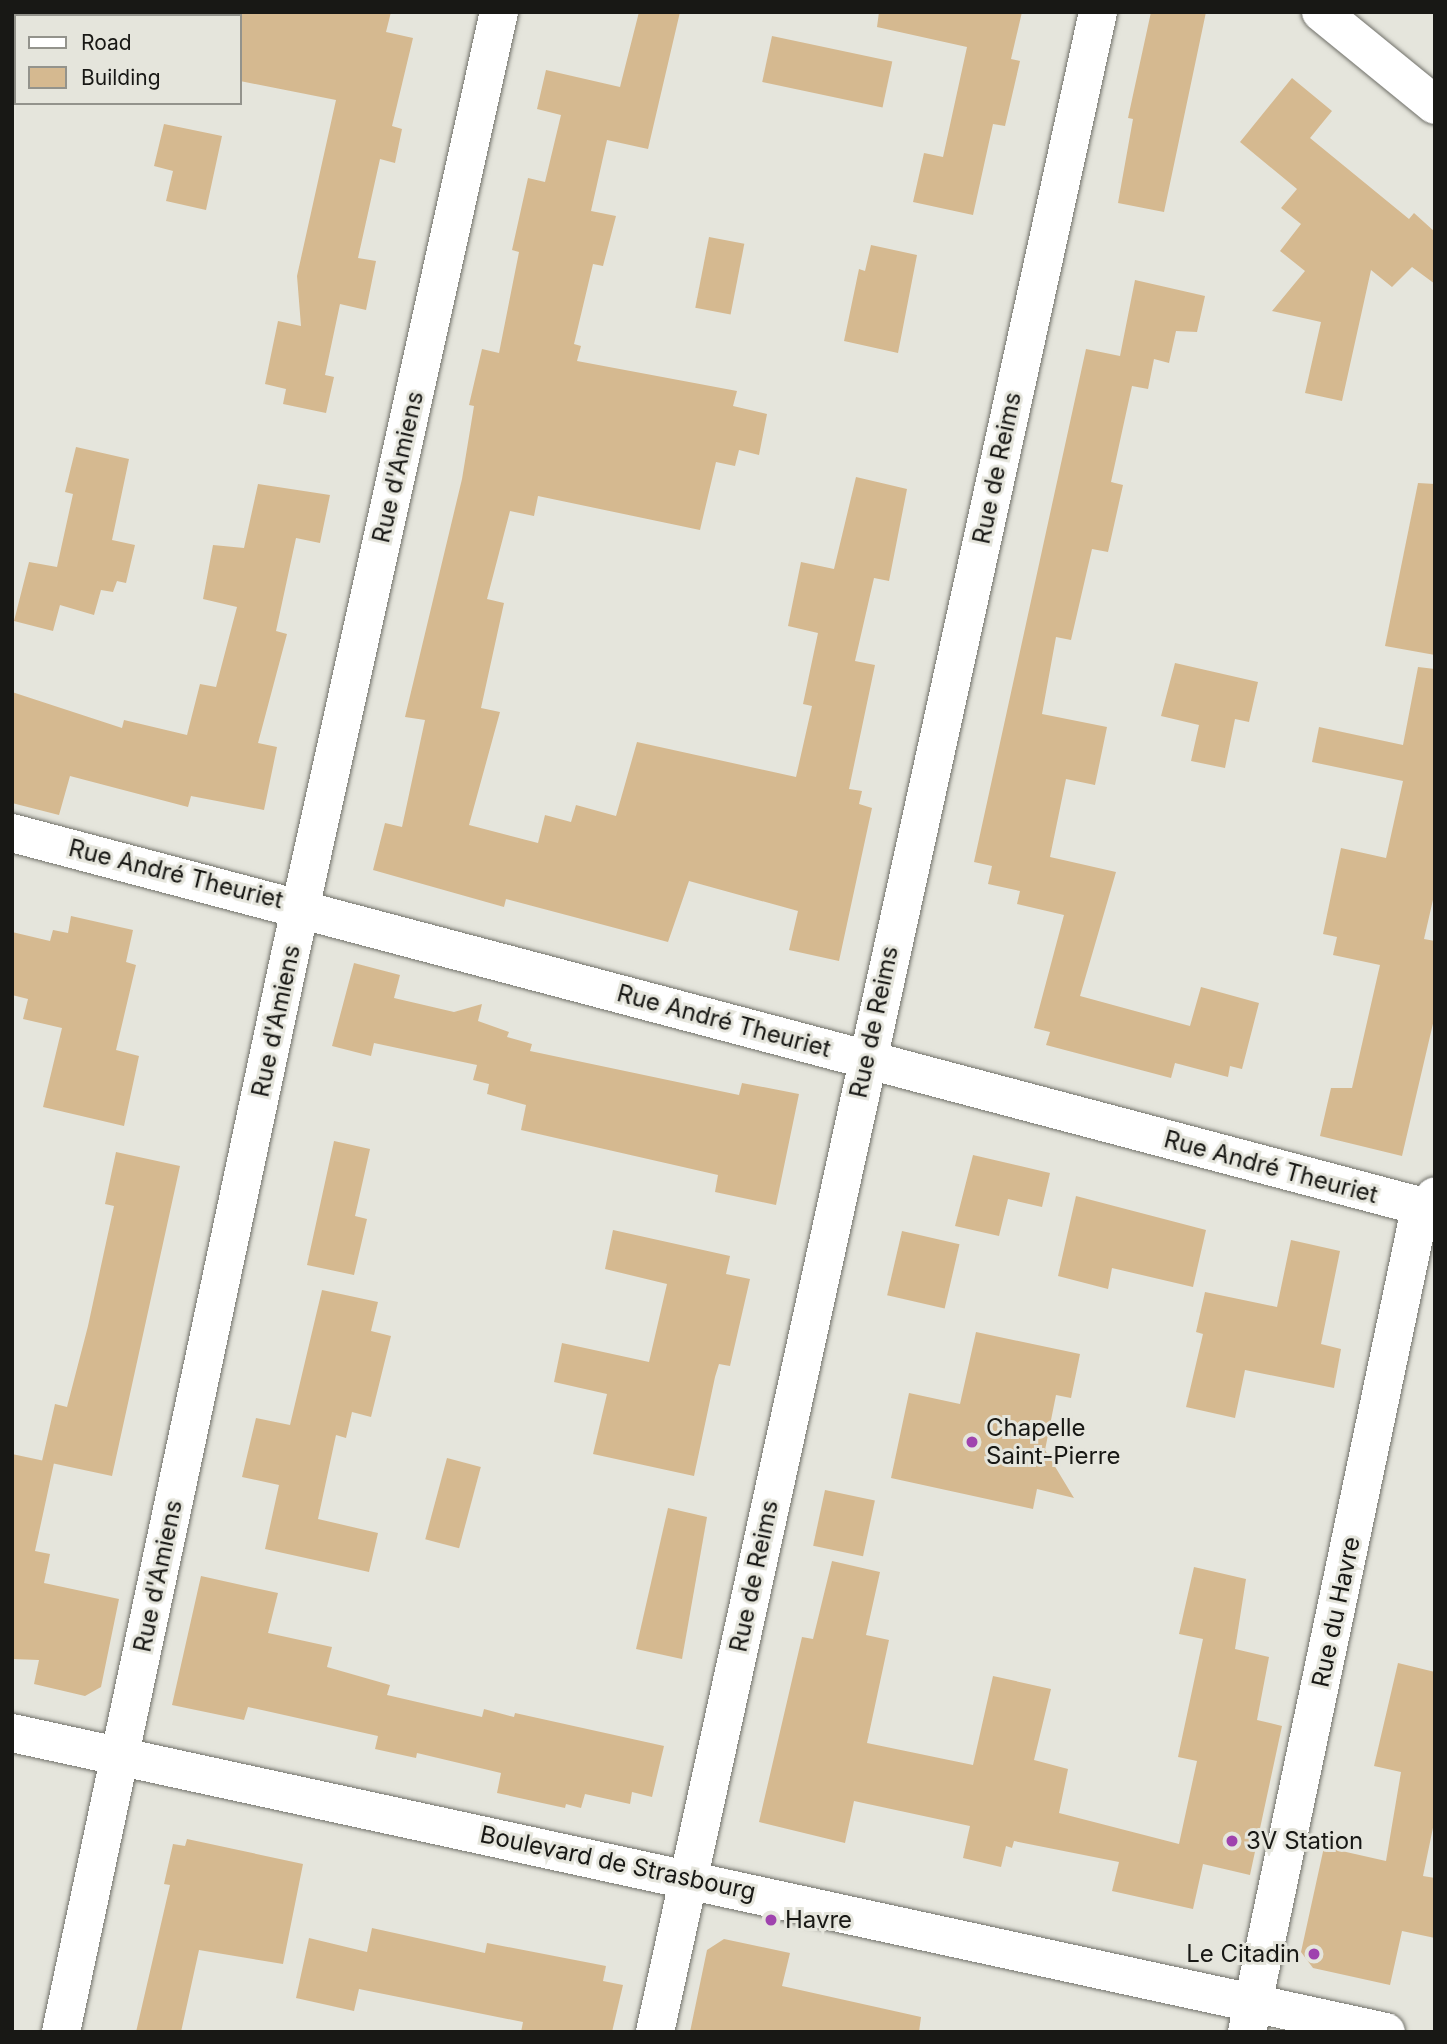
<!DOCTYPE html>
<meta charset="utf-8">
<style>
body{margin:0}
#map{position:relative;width:1447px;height:2044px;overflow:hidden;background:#e5e5dc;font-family:Inter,sans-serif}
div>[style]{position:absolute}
.building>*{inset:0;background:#d5b990;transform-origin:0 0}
.roads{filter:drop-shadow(0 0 2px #707069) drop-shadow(0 0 2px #707069)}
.minor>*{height:38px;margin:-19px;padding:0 19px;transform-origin:19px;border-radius:19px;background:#fff}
.dots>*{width:19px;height:19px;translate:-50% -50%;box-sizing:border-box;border:4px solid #e5e5dc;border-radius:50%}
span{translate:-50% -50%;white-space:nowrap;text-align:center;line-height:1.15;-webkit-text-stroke:6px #e5e5dc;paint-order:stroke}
.street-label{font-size:24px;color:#181815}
.poi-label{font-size:24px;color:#181815}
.left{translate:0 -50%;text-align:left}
.right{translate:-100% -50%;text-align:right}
.frame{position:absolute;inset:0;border:14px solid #181815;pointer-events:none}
.legend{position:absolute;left:14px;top:14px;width:228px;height:91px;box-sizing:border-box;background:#e5e5dc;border:2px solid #93938c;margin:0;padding:9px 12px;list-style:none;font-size:21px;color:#181815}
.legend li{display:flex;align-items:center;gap:14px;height:35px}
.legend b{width:35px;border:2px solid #93938c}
</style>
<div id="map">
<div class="building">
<div style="clip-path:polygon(240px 12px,391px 12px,386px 32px,413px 38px,392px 126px,402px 129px,395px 163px,380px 159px,358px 258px,376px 261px,366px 310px,340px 304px,325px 375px,334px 377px,326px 413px,283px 404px,286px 389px,265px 384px,278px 321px,301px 326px,297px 276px,336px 100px,240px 81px)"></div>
<div style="clip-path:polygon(639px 12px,680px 12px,648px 149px,607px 140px,591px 211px,616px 216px,603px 266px,593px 264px,574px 344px,581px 346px,577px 361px,737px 391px,733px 406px,767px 414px,759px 455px,739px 450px,735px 466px,716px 462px,700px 530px,538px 496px,534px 516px,510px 511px,487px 599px,504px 603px,481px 708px,500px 712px,469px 825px,538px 843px,545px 815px,571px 822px,576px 805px,616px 816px,637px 742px,796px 777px,812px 706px,803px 704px,818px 633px,788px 626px,801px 562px,834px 569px,856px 477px,907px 489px,889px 581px,874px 578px,855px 661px,875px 665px,849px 789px,862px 791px,859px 804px,872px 808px,839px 961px,789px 950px,798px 911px,689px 881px,668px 942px,506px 899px,504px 907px,373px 870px,385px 823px,402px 827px,425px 720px,405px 717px,462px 479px,474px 406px,469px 405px,482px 349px,499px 353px,519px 252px,512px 250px,528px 178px,545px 182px,561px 115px,537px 109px,546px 70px,620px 87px)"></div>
<div style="clip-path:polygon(879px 12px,1022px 12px,1011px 59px,1020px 61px,1005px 126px,993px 124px,973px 215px,913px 202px,924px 153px,943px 157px,967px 47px,877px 27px)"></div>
<div style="clip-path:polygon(1151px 12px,1206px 12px,1164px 212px,1118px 203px,1133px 119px,1128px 118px)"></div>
<div style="left:772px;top:36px;width:123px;height:47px;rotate:12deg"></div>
<div style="clip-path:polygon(1292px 78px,1332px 111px,1310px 138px,1409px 219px,1414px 213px,1435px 232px,1435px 284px,1412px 267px,1392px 287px,1371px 270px,1342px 401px,1305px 393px,1321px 322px,1272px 311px,1305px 271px,1280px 251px,1301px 224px,1281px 208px,1297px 189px,1240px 142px)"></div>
<div style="clip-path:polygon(164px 124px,222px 136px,206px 210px,166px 201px,173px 171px,154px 166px)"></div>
<div style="left:709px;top:237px;width:36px;height:72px;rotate:11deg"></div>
<div style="clip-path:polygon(871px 245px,917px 255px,898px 353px,844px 341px,859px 269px,865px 271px)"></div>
<div style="clip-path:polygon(1135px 280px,1205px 296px,1197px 332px,1176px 331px,1169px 363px,1154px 359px,1148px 389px,1132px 386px,1111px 482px,1123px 485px,1108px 552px,1092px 549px,1071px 640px,1056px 637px,1042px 714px,1107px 727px,1095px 785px,1066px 779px,1050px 857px,1116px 872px,1080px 996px,1190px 1026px,1201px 987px,1259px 1003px,1242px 1069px,1230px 1066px,1228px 1077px,1175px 1063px,1171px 1078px,1046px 1045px,1050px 1032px,1034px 1028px,1064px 915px,1017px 904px,1020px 891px,988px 884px,992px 866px,974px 862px,1086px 349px,1120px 356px)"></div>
<div style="clip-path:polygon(76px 447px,129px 459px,112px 540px,135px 545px,126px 583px,117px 581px,113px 592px,101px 590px,94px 615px,60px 605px,53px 631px,14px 621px,29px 562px,57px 567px,73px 494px,65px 492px)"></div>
<div style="clip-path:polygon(1418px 483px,1435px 484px,1435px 655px,1385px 646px)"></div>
<div style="clip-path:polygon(258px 484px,330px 495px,320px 543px,296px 538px,276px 631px,287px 634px,258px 743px,277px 747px,264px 810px,191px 796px,188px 807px,70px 776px,59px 815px,12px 803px,12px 692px,122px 728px,124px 720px,187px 735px,200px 684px,216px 687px,237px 607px,203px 599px,213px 545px,244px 548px)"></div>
<div style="clip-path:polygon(1175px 663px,1258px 682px,1249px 722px,1235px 719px,1225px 768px,1191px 761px,1199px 725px,1161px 716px)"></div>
<div style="clip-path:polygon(1418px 667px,1435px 669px,1435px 891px,1424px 939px,1435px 941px,1435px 1015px,1402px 1156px,1320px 1136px,1331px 1088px,1352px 1088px,1380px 965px,1333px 955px,1337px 937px,1323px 934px,1341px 848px,1386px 858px,1403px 781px,1312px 762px,1319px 727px,1403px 745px)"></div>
<div style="clip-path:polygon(71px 916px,133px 930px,126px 962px,136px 965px,116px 1050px,139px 1056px,124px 1126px,43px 1107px,62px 1028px,23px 1019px,28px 999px,12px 995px,12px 932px,50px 941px,53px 930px,68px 933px)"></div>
<div style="clip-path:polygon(354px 963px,400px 975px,394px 998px,454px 1012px,482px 1004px,478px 1021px,509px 1032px,507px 1037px,532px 1044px,530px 1051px,739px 1095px,742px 1083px,799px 1094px,776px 1205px,715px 1192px,718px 1175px,521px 1130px,526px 1105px,487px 1094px,489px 1084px,473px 1080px,477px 1065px,374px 1043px,371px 1056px,332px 1046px)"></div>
<div style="clip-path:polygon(334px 1141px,370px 1149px,355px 1216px,367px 1219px,354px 1275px,307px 1265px)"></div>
<div style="clip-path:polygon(116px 1152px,180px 1166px,112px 1476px,42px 1461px,55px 1404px,67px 1407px,88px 1326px,114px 1206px,105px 1204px)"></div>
<div style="clip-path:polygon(973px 1155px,1050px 1173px,1042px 1207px,1008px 1199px,999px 1236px,955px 1226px)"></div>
<div style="clip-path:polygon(1076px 1196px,1206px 1230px,1193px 1287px,1112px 1268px,1108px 1289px,1058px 1276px)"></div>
<div style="clip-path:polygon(613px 1230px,730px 1256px,726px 1274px,750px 1279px,730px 1366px,719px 1364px,715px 1377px,694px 1476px,593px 1454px,607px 1394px,554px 1382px,562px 1343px,649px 1362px,667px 1284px,605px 1269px)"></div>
<div style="left:902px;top:1231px;width:59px;height:66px;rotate:13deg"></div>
<div style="clip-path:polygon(1291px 1240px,1340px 1251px,1321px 1344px,1341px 1349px,1334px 1388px,1245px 1370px,1235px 1418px,1186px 1407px,1203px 1334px,1196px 1332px,1205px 1292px,1277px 1307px)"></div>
<div style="clip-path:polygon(322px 1290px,378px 1302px,371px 1331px,391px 1336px,371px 1417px,352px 1412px,346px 1438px,336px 1435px,318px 1519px,378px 1533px,369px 1572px,265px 1549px,279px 1485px,242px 1477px,256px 1418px,290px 1425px)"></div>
<div style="clip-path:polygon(976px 1332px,1080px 1354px,1071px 1398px,1056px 1395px,1045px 1450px,1074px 1498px,1037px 1489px,1033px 1509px,891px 1478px,909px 1393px,960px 1404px)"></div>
<div style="clip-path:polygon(12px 1454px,54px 1463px,35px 1551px,50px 1554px,44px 1583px,119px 1599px,101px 1687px,85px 1696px,34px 1684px,39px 1660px,12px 1659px)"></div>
<div style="left:447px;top:1458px;width:35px;height:84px;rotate:15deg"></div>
<div style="left:825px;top:1490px;width:51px;height:57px;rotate:12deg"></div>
<div style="clip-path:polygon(668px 1508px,707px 1517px,682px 1659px,636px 1649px)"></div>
<div style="clip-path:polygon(832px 1561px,880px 1572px,866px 1635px,889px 1640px,867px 1743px,973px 1765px,993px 1676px,1051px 1689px,1034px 1760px,1068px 1769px,1059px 1813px,1179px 1844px,1197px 1761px,1178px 1757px,1203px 1639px,1179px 1634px,1194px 1567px,1246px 1579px,1235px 1649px,1269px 1657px,1257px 1720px,1282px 1726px,1250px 1875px,1203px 1864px,1193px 1909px,1112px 1891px,1119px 1862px,1014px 1841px,1012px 1848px,1006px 1846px,1001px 1867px,963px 1858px,970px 1826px,854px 1801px,845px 1843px,759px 1822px,802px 1637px,813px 1639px)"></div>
<div style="clip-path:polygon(201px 1576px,278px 1593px,268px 1633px,332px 1647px,327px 1667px,390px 1685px,387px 1695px,482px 1717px,484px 1709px,514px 1717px,515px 1713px,664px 1746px,652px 1797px,632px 1792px,630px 1804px,585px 1794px,581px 1808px,566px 1804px,565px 1808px,497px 1793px,501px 1773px,417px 1753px,416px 1758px,375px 1749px,378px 1736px,248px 1707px,244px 1720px,172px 1705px)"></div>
<div style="clip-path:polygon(1398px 1663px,1435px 1672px,1435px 1818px,1423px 1876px,1435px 1878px,1435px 1938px,1402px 1931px,1390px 1985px,1313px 1968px,1301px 1952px,1324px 1847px,1386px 1861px,1401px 1772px,1374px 1766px)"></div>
<div style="clip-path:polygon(187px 1839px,303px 1864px,283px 1964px,199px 1950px,181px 2032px,136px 2032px,170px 1885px,164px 1884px,173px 1844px,185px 1846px)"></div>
<div style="clip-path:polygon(372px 1928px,485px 1953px,487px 1943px,606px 1966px,603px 1981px,623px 1985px,612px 2032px,521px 2032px,523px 2022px,359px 1989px,354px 2011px,296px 1998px,309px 1938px,367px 1952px)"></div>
<div style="clip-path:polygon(724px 1939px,790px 1953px,782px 1986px,921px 2017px,919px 2032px,690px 2032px,707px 1950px)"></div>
</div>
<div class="roads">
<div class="minor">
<div style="left:1321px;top:12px;width:147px;rotate:39.2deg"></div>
<div style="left:12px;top:833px;width:1472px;rotate:14.84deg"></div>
<div style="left:12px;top:1733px;width:1406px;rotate:12.28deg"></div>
<div style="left:61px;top:2032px;width:1106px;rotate:-78deg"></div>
<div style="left:291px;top:950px;width:961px;rotate:-77.5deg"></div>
<div style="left:655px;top:2032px;width:2068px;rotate:-77.63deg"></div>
<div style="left:1247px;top:2032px;width:827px;rotate:-78.13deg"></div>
<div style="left:1417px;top:1223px;width:32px;rotate:-56deg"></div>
</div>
</div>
<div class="dots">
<div style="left:972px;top:1442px;background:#9f43ae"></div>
<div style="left:1232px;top:1841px;background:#9f43ae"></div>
<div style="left:771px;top:1920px;background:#9f43ae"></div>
<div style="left:1314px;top:1954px;background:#9f43ae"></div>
</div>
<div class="street-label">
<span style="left:398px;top:467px;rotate:-77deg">Rue d'Amiens</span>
<span style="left:997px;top:468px;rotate:-78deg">Rue de Reims</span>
<span style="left:176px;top:874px;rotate:14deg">Rue André Theuriet</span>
<span style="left:276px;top:1021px;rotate:-78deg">Rue d'Amiens</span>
<span style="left:724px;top:1021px;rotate:15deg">Rue André Theuriet</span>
<span style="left:874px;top:1022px;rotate:-78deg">Rue de Reims</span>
<span style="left:1271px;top:1167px;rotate:15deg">Rue André Theuriet</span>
<span style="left:158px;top:1576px;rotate:-78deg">Rue d'Amiens</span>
<span style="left:754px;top:1576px;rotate:-78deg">Rue de Reims</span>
<span style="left:1336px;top:1612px;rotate:-78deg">Rue du Havre</span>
<span style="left:618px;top:1863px;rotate:12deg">Boulevard de Strasbourg</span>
</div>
<div class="poi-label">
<span class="left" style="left:986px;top:1442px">Chapelle<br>Saint-Pierre</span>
<span class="left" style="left:1246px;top:1841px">3V Station</span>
<span class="left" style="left:785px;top:1920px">Havre</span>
<span class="right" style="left:1300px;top:1954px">Le Citadin</span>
</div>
<div class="frame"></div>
<ul class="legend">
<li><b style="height:9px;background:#fff"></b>Road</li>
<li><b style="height:19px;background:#d5b990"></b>Building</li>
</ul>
</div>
